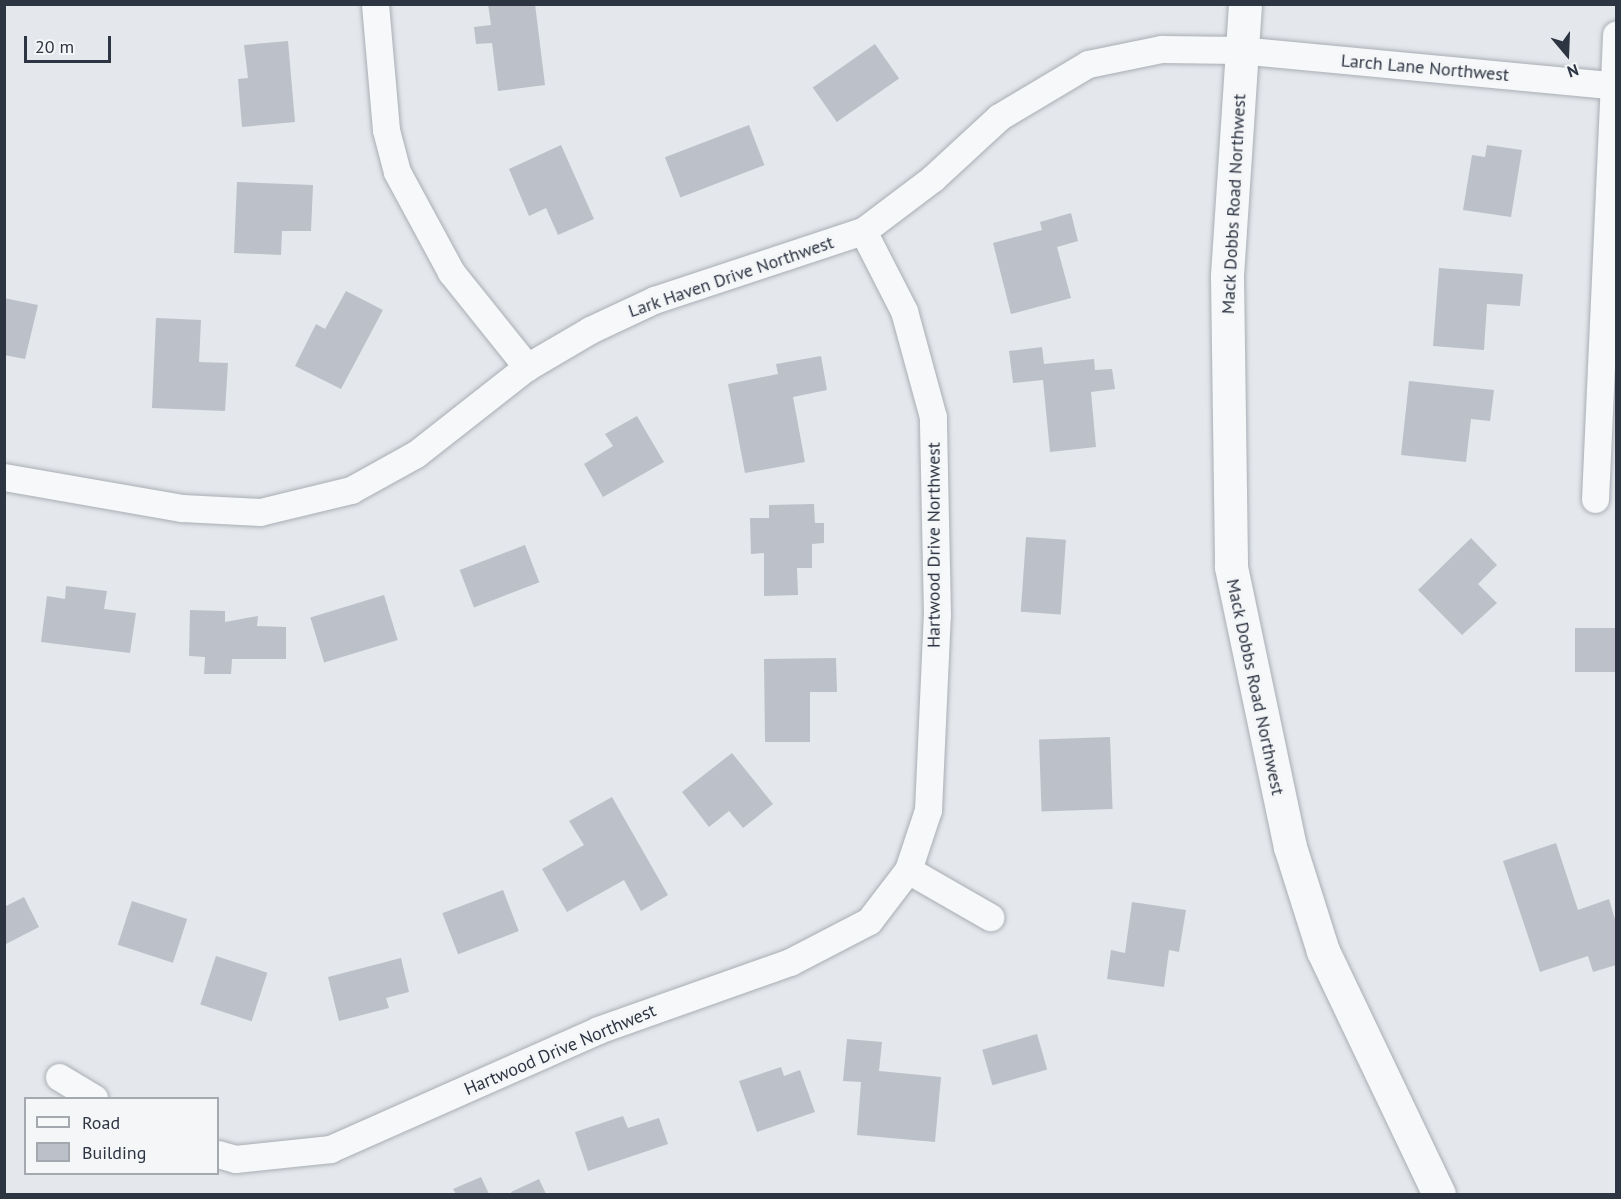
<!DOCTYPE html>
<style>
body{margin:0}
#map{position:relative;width:1621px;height:1199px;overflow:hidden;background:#e4e7eb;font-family:"PT Sans",sans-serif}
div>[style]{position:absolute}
.building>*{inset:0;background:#bcc0c8;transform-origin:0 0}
.roads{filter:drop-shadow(0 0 2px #a9aeb5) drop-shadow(0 0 2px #a9aeb5)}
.minor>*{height:27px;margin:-13.5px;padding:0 13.5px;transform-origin:13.5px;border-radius:13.5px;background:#f7f8f9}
.tertiary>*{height:33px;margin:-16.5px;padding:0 16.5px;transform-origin:16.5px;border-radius:16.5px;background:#f7f8f9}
span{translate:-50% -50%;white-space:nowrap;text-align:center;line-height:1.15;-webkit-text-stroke:6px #f4f6f8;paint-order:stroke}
.street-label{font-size:18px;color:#2d3442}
.frame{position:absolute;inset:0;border:6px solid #2d3442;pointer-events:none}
.legend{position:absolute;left:24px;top:1097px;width:195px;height:78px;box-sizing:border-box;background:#f4f6f8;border:2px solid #a4a8af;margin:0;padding:8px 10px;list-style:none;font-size:18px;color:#2d3442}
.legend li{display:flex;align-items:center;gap:12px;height:30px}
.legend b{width:30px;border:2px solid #a4a8af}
.north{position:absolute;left:1537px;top:24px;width:60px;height:60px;-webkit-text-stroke:4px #f4f6f8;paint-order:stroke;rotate:161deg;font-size:16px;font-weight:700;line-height:24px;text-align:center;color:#2d3442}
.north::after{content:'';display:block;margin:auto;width:21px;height:27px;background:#2d3442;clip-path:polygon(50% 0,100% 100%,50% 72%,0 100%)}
.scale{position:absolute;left:24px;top:36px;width:87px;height:27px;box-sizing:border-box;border:3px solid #2d3442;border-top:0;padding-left:8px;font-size:18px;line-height:21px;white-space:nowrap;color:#2d3442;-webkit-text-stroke:4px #f4f6f8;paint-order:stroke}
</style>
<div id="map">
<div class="building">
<div style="clip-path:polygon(488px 4px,535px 4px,545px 85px,498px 91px,492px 43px,476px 44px,474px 27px,491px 25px)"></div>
<div style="clip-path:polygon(288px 41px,295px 122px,242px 127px,238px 79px,248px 78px,244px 45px)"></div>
<div style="left:875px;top:44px;width:42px;height:76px;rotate:55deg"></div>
<div style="left:749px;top:125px;width:43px;height:90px;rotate:69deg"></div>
<div style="clip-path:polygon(561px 145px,594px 219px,558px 235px,546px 208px,529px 216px,509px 169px)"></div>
<div style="clip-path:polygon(1487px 145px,1522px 150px,1511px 217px,1463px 210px,1472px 155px,1485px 157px)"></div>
<div style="clip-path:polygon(237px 182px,313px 185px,311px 231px,282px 231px,281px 255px,234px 253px)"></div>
<div style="clip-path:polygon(1071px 213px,1078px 241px,1057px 247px,1071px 298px,1011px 314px,993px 243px,1042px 230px,1040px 222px)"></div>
<div style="clip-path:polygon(1439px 268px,1523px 274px,1520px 306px,1487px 304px,1484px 350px,1433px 346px)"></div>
<div style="clip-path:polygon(346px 291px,383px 310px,341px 389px,295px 366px,316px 324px,325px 329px)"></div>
<div style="clip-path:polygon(4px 298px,38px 305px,25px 359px,4px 355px)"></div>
<div style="clip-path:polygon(156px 318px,201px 320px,199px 362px,228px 363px,225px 411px,152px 408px)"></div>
<div style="clip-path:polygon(1042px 347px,1044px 364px,1094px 359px,1095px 370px,1112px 369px,1115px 389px,1091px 392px,1096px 447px,1050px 452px,1043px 380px,1013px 383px,1009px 351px)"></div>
<div style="clip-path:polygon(821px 356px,827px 390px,793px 397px,805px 462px,745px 473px,728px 384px,778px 374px,776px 364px)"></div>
<div style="clip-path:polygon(1409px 381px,1494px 390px,1490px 421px,1471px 419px,1466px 462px,1401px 455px)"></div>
<div style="clip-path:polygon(637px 416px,664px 462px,603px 497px,584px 464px,613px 446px,605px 434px)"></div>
<div style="clip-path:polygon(814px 504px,815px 523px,824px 523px,824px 543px,812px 544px,812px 568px,797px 568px,798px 595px,764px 596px,764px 553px,751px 554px,750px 518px,769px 518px,769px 505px)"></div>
<div style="left:1026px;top:537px;width:40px;height:75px;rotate:4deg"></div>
<div style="clip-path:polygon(1471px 538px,1497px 565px,1478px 584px,1497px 603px,1462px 635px,1418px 590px)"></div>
<div style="left:525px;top:545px;width:40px;height:70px;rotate:69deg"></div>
<div style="clip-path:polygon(66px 586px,107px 591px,104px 609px,136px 613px,130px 653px,41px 642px,47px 596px,65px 599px)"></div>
<div style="left:384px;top:595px;width:47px;height:77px;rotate:73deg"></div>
<div style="clip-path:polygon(190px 610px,225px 611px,225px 622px,258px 616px,257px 626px,286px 627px,286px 659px,232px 659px,231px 674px,204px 674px,205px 657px,189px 656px)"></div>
<div style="left:1616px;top:628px;width:44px;height:41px;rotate:90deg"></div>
<div style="clip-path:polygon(836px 658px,837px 692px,810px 692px,810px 742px,765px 742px,764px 659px)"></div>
<div style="left:1110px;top:737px;width:72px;height:71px;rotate:88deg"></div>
<div style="clip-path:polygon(732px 753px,773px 804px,743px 828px,729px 811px,709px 827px,682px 792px)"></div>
<div style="clip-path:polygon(612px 797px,668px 895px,641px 911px,624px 880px,567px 912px,542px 869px,584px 845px,569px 821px)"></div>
<div style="clip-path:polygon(1556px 843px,1578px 910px,1609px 899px,1616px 923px,1616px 965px,1593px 972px,1588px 956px,1540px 972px,1503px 861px)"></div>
<div style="left:503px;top:890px;width:44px;height:65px;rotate:69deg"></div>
<div style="clip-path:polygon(24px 897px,39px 927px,4px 945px,4px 907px)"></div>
<div style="left:132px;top:901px;width:58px;height:46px;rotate:18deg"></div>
<div style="clip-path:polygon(1132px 902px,1186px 910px,1179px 952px,1169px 950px,1164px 987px,1107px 979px,1111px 950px,1125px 953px)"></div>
<div style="left:216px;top:956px;width:54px;height:51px;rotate:18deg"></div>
<div style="clip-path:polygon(401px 958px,409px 992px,386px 998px,389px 1008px,339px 1021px,328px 977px)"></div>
<div style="left:1037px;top:1034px;width:37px;height:57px;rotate:74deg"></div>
<div style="clip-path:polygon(847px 1039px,882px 1042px,879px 1071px,941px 1077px,935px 1142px,857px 1135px,861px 1082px,843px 1081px)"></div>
<div style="clip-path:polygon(781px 1067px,784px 1076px,800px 1070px,815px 1112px,757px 1132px,739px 1081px)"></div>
<div style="clip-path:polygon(623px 1116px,628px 1128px,659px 1118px,668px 1144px,588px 1171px,575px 1132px)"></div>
<div style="clip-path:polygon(481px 1177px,489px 1194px,456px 1194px,453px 1189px)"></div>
<div style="clip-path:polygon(539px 1179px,546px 1194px,512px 1194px,511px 1192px)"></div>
</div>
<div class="roads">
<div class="minor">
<div style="left:375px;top:4px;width:126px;rotate:85deg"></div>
<div style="left:386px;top:130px;width:43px;rotate:75.3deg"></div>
<div style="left:397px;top:172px;width:114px;rotate:61.6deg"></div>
<div style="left:451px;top:272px;width:122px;rotate:51.3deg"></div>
<div style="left:4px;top:477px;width:181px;rotate:9.9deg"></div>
<div style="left:182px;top:508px;width:78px;rotate:2.9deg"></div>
<div style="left:260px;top:512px;width:94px;rotate:-13.6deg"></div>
<div style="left:351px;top:490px;width:74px;rotate:-29deg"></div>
<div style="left:416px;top:454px;width:141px;rotate:-38.1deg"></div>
<div style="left:527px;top:367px;width:73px;rotate:-30.4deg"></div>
<div style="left:590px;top:330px;width:71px;rotate:-25.1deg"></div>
<div style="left:654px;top:300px;width:220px;rotate:-18.3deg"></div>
<div style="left:863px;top:231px;width:88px;rotate:-37.1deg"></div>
<div style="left:933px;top:178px;width:90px;rotate:-42.7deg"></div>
<div style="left:999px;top:117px;width:104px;rotate:-30.8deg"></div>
<div style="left:1088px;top:64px;width:76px;rotate:-11.5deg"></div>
<div style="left:1162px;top:49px;width:77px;rotate:0.7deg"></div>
<div style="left:1239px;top:50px;width:374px;rotate:5.4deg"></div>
<div style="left:1595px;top:499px;width:465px;rotate:-87.4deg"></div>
<div style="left:908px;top:870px;width:95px;rotate:29.8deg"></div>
<div style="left:59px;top:1077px;width:41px;rotate:31deg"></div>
<div style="left:218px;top:1154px;width:18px;rotate:16deg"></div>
<div style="left:235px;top:1159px;width:96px;rotate:-6deg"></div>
<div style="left:330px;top:1149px;width:293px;rotate:-23.9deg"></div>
<div style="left:598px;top:1030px;width:204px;rotate:-19.5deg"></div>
<div style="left:790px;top:962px;width:89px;rotate:-27.4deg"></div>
<div style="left:869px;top:921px;width:64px;rotate:-52.6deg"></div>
<div style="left:908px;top:870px;width:63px;rotate:-71.6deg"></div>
<div style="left:928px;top:810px;width:195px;rotate:-87.4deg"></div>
<div style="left:937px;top:615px;width:198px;rotate:-91.2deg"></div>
<div style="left:933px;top:417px;width:110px;rotate:-105.3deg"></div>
<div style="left:904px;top:311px;width:90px;rotate:-117.1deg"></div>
</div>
<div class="tertiary">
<div style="left:1245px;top:4px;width:273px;rotate:93.8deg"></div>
<div style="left:1227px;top:276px;width:291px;rotate:89.2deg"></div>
<div style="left:1231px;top:567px;width:286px;rotate:78.1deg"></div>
<div style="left:1290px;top:847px;width:109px;rotate:72.4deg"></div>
<div style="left:1323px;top:951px;width:269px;rotate:64.5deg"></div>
</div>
</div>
<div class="street-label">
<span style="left:1425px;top:68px;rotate:5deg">Larch Lane Northwest</span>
<span style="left:1234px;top:204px;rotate:-87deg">Mack Dobbs Road Northwest</span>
<span style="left:731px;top:277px;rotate:-19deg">Lark Haven Drive Northwest</span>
<span style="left:934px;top:545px;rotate:-90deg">Hartwood Drive Northwest</span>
<span style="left:1255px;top:687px;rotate:78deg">Mack Dobbs Road Northwest</span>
<span style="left:560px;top:1050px;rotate:-23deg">Hartwood Drive Northwest</span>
</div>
<div class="frame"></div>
<ul class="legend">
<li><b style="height:8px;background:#f7f8f9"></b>Road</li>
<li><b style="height:16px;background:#bcc0c8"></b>Building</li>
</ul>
<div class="north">N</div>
<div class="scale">20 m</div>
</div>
